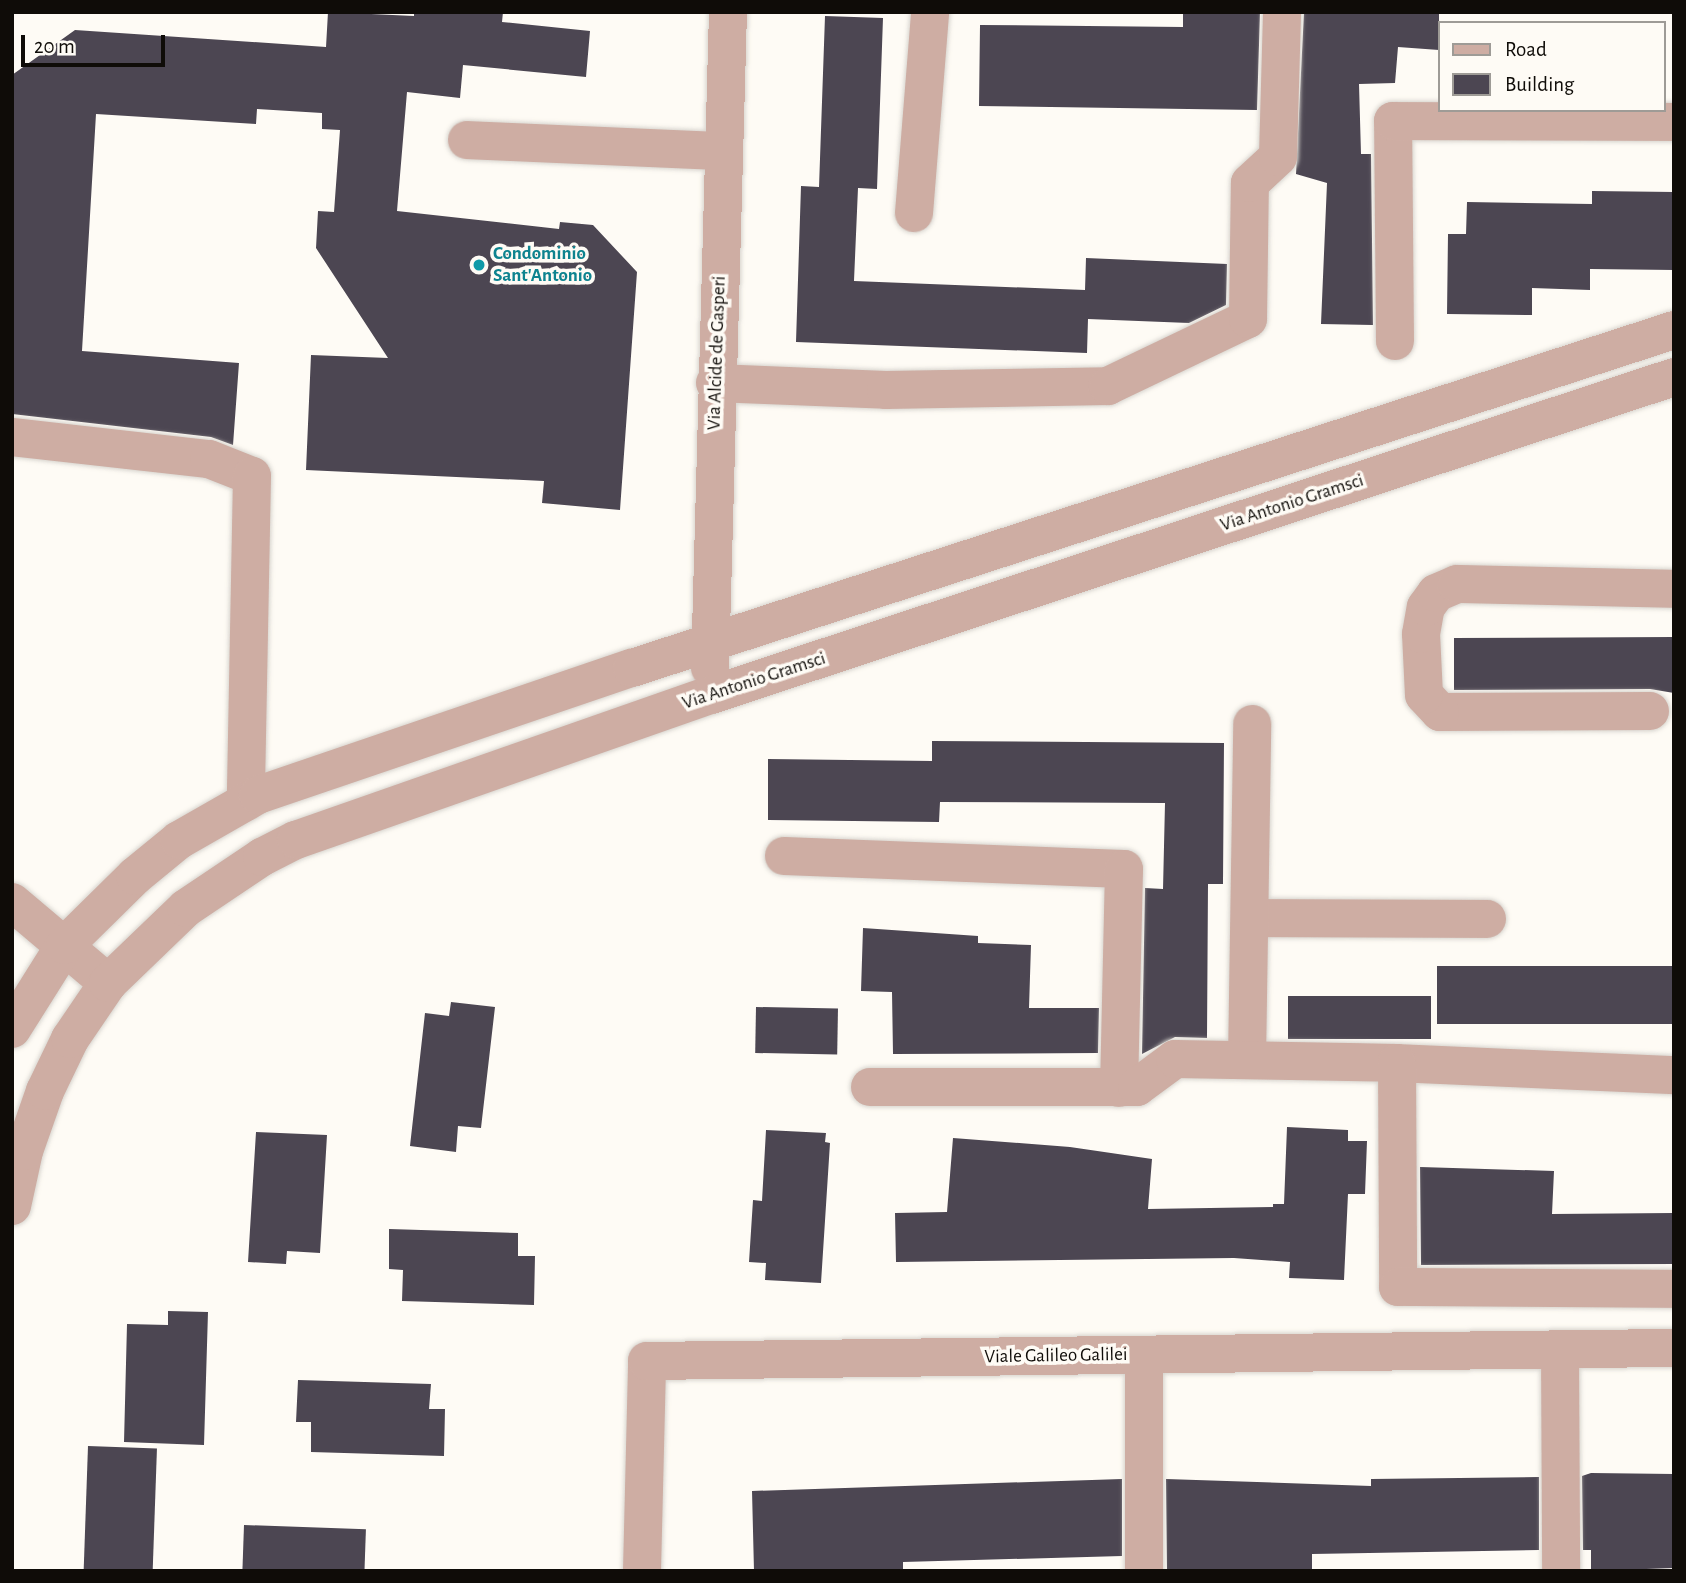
<!DOCTYPE html>
<style>
body{margin:0}
#map{position:relative;width:1686px;height:1583px;overflow:hidden;background:#fefbf5;font-family:"Alegreya Sans",sans-serif}
div>[style]{position:absolute}
.building>*{inset:0;background:#4c4652;transform-origin:0 0}
.roads{filter:drop-shadow(0 0 2px #d8d5cf) drop-shadow(0 0 2px #d8d5cf)}
.minor>*{height:38px;margin:-19px;padding:0 19px;transform-origin:19px;border-radius:19px;background:#ceada3}
.dots>*{width:19px;height:19px;translate:-50% -50%;box-sizing:border-box;border:4px solid #fefbf5;border-radius:50%}
span{translate:-50% -50%;white-space:nowrap;text-align:center;line-height:1.15;-webkit-text-stroke:7px #fefbf5;paint-order:stroke}
.culture-label{font-size:19px;color:#0d838f;font-weight:700}
.left{translate:0 -50%;text-align:left}
.street-label{font-size:19px;color:#0f0c08}
.frame{position:absolute;inset:0;border:14px solid #0f0c08;pointer-events:none}
.legend{position:absolute;left:1438px;top:21px;width:228px;height:91px;box-sizing:border-box;background:#fefbf5;border:2px solid #9e9b96;margin:0;padding:9px 12px;list-style:none;font-size:21px;color:#0f0c08}
.legend li{display:flex;align-items:center;gap:14px;height:35px}
.legend b{width:35px;border:2px solid #9e9b96}
.scale{position:absolute;left:21px;top:35px;width:144px;height:32px;box-sizing:border-box;border:4px solid #0f0c08;border-top:0;padding-left:9px;font-size:21px;line-height:24px;white-space:nowrap;color:#0f0c08;-webkit-text-stroke:5px #fefbf5;paint-order:stroke}
</style>
<div id="map">
<div class="building">
<div style="clip-path:polygon(328px 12px,414px 16px,414px 12px,503px 12px,502px 22px,590px 31px,586px 77px,463px 65px,460px 98px,407px 92px,397px 211px,559px 229px,560px 222px,593px 225px,637px 272px,620px 510px,542px 503px,544px 481px,306px 470px,311px 355px,388px 358px,316px 248px,318px 211px,334px 212px,340px 130px,322px 129px,322px 113px,257px 109px,256px 124px,96px 114px,82px 351px,239px 363px,233px 445px,211px 437px,12px 414px,12px 75px,75px 30px,326px 47px)"></div>
<div style="clip-path:polygon(1183px 12px,1260px 12px,1257px 110px,979px 106px,980px 25px,1183px 27px)"></div>
<div style="clip-path:polygon(1304px 12px,1439px 12px,1439px 50px,1398px 47px,1395px 83px,1359px 84px,1361px 154px,1371px 154px,1373px 325px,1321px 324px,1327px 183px,1296px 174px)"></div>
<div style="clip-path:polygon(825px 16px,883px 18px,877px 189px,858px 188px,854px 281px,1085px 290px,1086px 258px,1227px 264px,1226px 305px,1189px 323px,1088px 319px,1087px 353px,796px 342px,801px 186px,819px 187px)"></div>
<div style="clip-path:polygon(1592px 191px,1674px 192px,1674px 270px,1590px 269px,1590px 290px,1532px 288px,1532px 315px,1447px 314px,1448px 234px,1466px 234px,1467px 202px,1592px 204px)"></div>
<div style="clip-path:polygon(1674px 637px,1674px 693px,1650px 689px,1454px 690px,1454px 638px)"></div>
<div style="clip-path:polygon(932px 741px,1224px 743px,1223px 884px,1208px 884px,1207px 1038px,1175px 1037px,1142px 1054px,1145px 888px,1163px 889px,1165px 803px,940px 802px,939px 822px,768px 820px,768px 759px,932px 761px)"></div>
<div style="clip-path:polygon(863px 928px,978px 936px,978px 943px,1031px 945px,1029px 1008px,1099px 1008px,1098px 1053px,893px 1054px,892px 992px,861px 991px)"></div>
<div style="left:1437px;top:966px;width:237px;height:58px"></div>
<div style="left:1288px;top:996px;width:143px;height:43px"></div>
<div style="clip-path:polygon(451px 1002px,495px 1007px,481px 1128px,458px 1126px,456px 1152px,410px 1146px,425px 1013px,449px 1016px)"></div>
<div style="left:756px;top:1007px;width:82px;height:46px;rotate:1deg"></div>
<div style="clip-path:polygon(1287px 1127px,1348px 1130px,1348px 1141px,1367px 1141px,1365px 1194px,1348px 1194px,1344px 1280px,1289px 1278px,1290px 1262px,1234px 1258px,896px 1262px,895px 1213px,947px 1212px,953px 1138px,1070px 1147px,1152px 1159px,1148px 1209px,1273px 1207px,1273px 1204px,1284px 1204px)"></div>
<div style="clip-path:polygon(766px 1130px,826px 1133px,825px 1142px,830px 1143px,821px 1283px,765px 1280px,766px 1263px,749px 1262px,753px 1200px,762px 1201px)"></div>
<div style="clip-path:polygon(256px 1132px,327px 1135px,320px 1253px,287px 1251px,286px 1264px,248px 1262px)"></div>
<div style="clip-path:polygon(1420px 1167px,1554px 1171px,1552px 1214px,1674px 1213px,1674px 1264px,1421px 1265px)"></div>
<div style="clip-path:polygon(389px 1229px,518px 1233px,518px 1256px,535px 1256px,534px 1305px,402px 1301px,403px 1270px,389px 1269px)"></div>
<div style="clip-path:polygon(168px 1311px,208px 1312px,204px 1445px,124px 1442px,127px 1324px,168px 1325px)"></div>
<div style="clip-path:polygon(298px 1380px,431px 1384px,429px 1409px,445px 1409px,444px 1456px,311px 1452px,311px 1422px,296px 1422px)"></div>
<div style="left:88px;top:1446px;width:69px;height:125px;rotate:2deg"></div>
<div style="clip-path:polygon(1591px 1473px,1674px 1474px,1674px 1568px,1591px 1571px,1591px 1550px,1583px 1550px,1582px 1476px)"></div>
<div style="clip-path:polygon(1539px 1477px,1539px 1550px,1312px 1554px,1312px 1571px,1167px 1571px,1166px 1479px,1371px 1486px,1371px 1479px)"></div>
<div style="clip-path:polygon(1122px 1479px,1122px 1556px,903px 1562px,903px 1571px,754px 1571px,752px 1491px)"></div>
<div style="left:244px;top:1525px;width:122px;height:46px;rotate:2deg"></div>
</div>
<div class="roads">
<div class="minor">
<div style="left:467px;top:140px;width:256px;rotate:2.5deg"></div>
<div style="left:914px;top:213px;width:202px;rotate:-85.4deg"></div>
<div style="left:1395px;top:341px;width:220px;rotate:-90.5deg"></div>
<div style="left:1393px;top:121px;width:281px;rotate:0.2deg"></div>
<div style="left:715px;top:383px;width:171px;rotate:2.3deg"></div>
<div style="left:886px;top:390px;width:222px;rotate:-1deg"></div>
<div style="left:1108px;top:386px;width:155px;rotate:-25.6deg"></div>
<div style="left:1248px;top:319px;width:136px;rotate:-89.2deg"></div>
<div style="left:1250px;top:183px;width:38px;rotate:-43deg"></div>
<div style="left:1278px;top:157px;width:145px;rotate:-88.4deg"></div>
<div style="left:12px;top:437px;width:198px;rotate:6.4deg"></div>
<div style="left:209px;top:459px;width:46px;rotate:21.6deg"></div>
<div style="left:252px;top:476px;width:326px;rotate:91.1deg"></div>
<div style="left:710px;top:668px;width:656px;rotate:-88.43deg"></div>
<div style="left:1650px;top:711px;width:210px;rotate:179.7deg"></div>
<div style="left:1440px;top:712px;width:23px;rotate:-133deg"></div>
<div style="left:1424px;top:695px;width:61px;rotate:-92.8deg"></div>
<div style="left:1421px;top:634px;width:27px;rotate:-80deg"></div>
<div style="left:1426px;top:607px;width:17px;rotate:-54deg"></div>
<div style="left:1436px;top:593px;width:23px;rotate:-23deg"></div>
<div style="left:1457px;top:584px;width:217px;rotate:1.3deg"></div>
<div style="left:784px;top:856px;width:340px;rotate:2.2deg"></div>
<div style="left:1124px;top:869px;width:219px;rotate:91.3deg"></div>
<div style="left:12px;top:902px;width:126px;rotate:40.2deg"></div>
<div style="left:1250px;top:918px;width:237px;rotate:0.2deg"></div>
<div style="left:12px;top:1029px;width:99px;rotate:-57.8deg"></div>
<div style="left:65px;top:945px;width:98px;rotate:-44.6deg"></div>
<div style="left:135px;top:876px;width:57px;rotate:-39.3deg"></div>
<div style="left:179px;top:840px;width:91px;rotate:-29.7deg"></div>
<div style="left:258px;top:795px;width:395px;rotate:-18.8deg"></div>
<div style="left:632px;top:668px;width:1095px;rotate:-17.97deg"></div>
<div style="left:1247px;top:1060px;width:336px;rotate:-89.1deg"></div>
<div style="left:1397px;top:1063px;width:277px;rotate:2.5deg"></div>
<div style="left:870px;top:1087px;width:267px"></div>
<div style="left:1137px;top:1087px;width:47px;rotate:-36.4deg"></div>
<div style="left:1175px;top:1059px;width:222px;rotate:1deg"></div>
<div style="left:1397px;top:1063px;width:224px;rotate:89.7deg"></div>
<div style="left:1398px;top:1287px;width:276px;rotate:0.4deg"></div>
<div style="left:12px;top:1206px;width:56px;rotate:-77.7deg"></div>
<div style="left:24px;top:1151px;width:64px;rotate:-70.7deg"></div>
<div style="left:45px;top:1091px;width:58px;rotate:-64.3deg"></div>
<div style="left:70px;top:1039px;width:68px;rotate:-55.8deg"></div>
<div style="left:108px;top:983px;width:108px;rotate:-43.9deg"></div>
<div style="left:186px;top:908px;width:92px;rotate:-33.9deg"></div>
<div style="left:262px;top:857px;width:38px;rotate:-27deg"></div>
<div style="left:296px;top:840px;width:440px;rotate:-19.3deg"></div>
<div style="left:711px;top:695px;width:1014px;rotate:-18.27deg"></div>
<div style="left:1560px;top:1350px;width:221px;rotate:89.7deg"></div>
<div style="left:642px;top:1571px;width:210px;rotate:-88.6deg"></div>
<div style="left:647px;top:1361px;width:1027px;rotate:-0.73deg"></div>
<div style="left:1144px;top:1571px;width:216px;rotate:-90deg"></div>
</div>
</div>
<div class="dots">
<div style="left:479px;top:265px;background:#0f9aa8"></div>
</div>
<div class="culture-label">
<span class="left" style="left:493px;top:265px">Condominio<br>Sant'Antonio</span>
</div>
<div class="street-label">
<span style="left:717px;top:353px;rotate:-88deg">Via Alcide de Gasperi</span>
<span style="left:1292px;top:503px;rotate:-18deg">Via Antonio Gramsci</span>
<span style="left:754px;top:681px;rotate:-18deg">Via Antonio Gramsci</span>
<span style="left:1056px;top:1356px;rotate:-1deg">Viale Galileo Galilei</span>
</div>
<div class="frame"></div>
<ul class="legend">
<li><b style="height:9px;background:#ceada3"></b>Road</li>
<li><b style="height:19px;background:#4c4652"></b>Building</li>
</ul>
<div class="scale">20 m</div>
</div>
